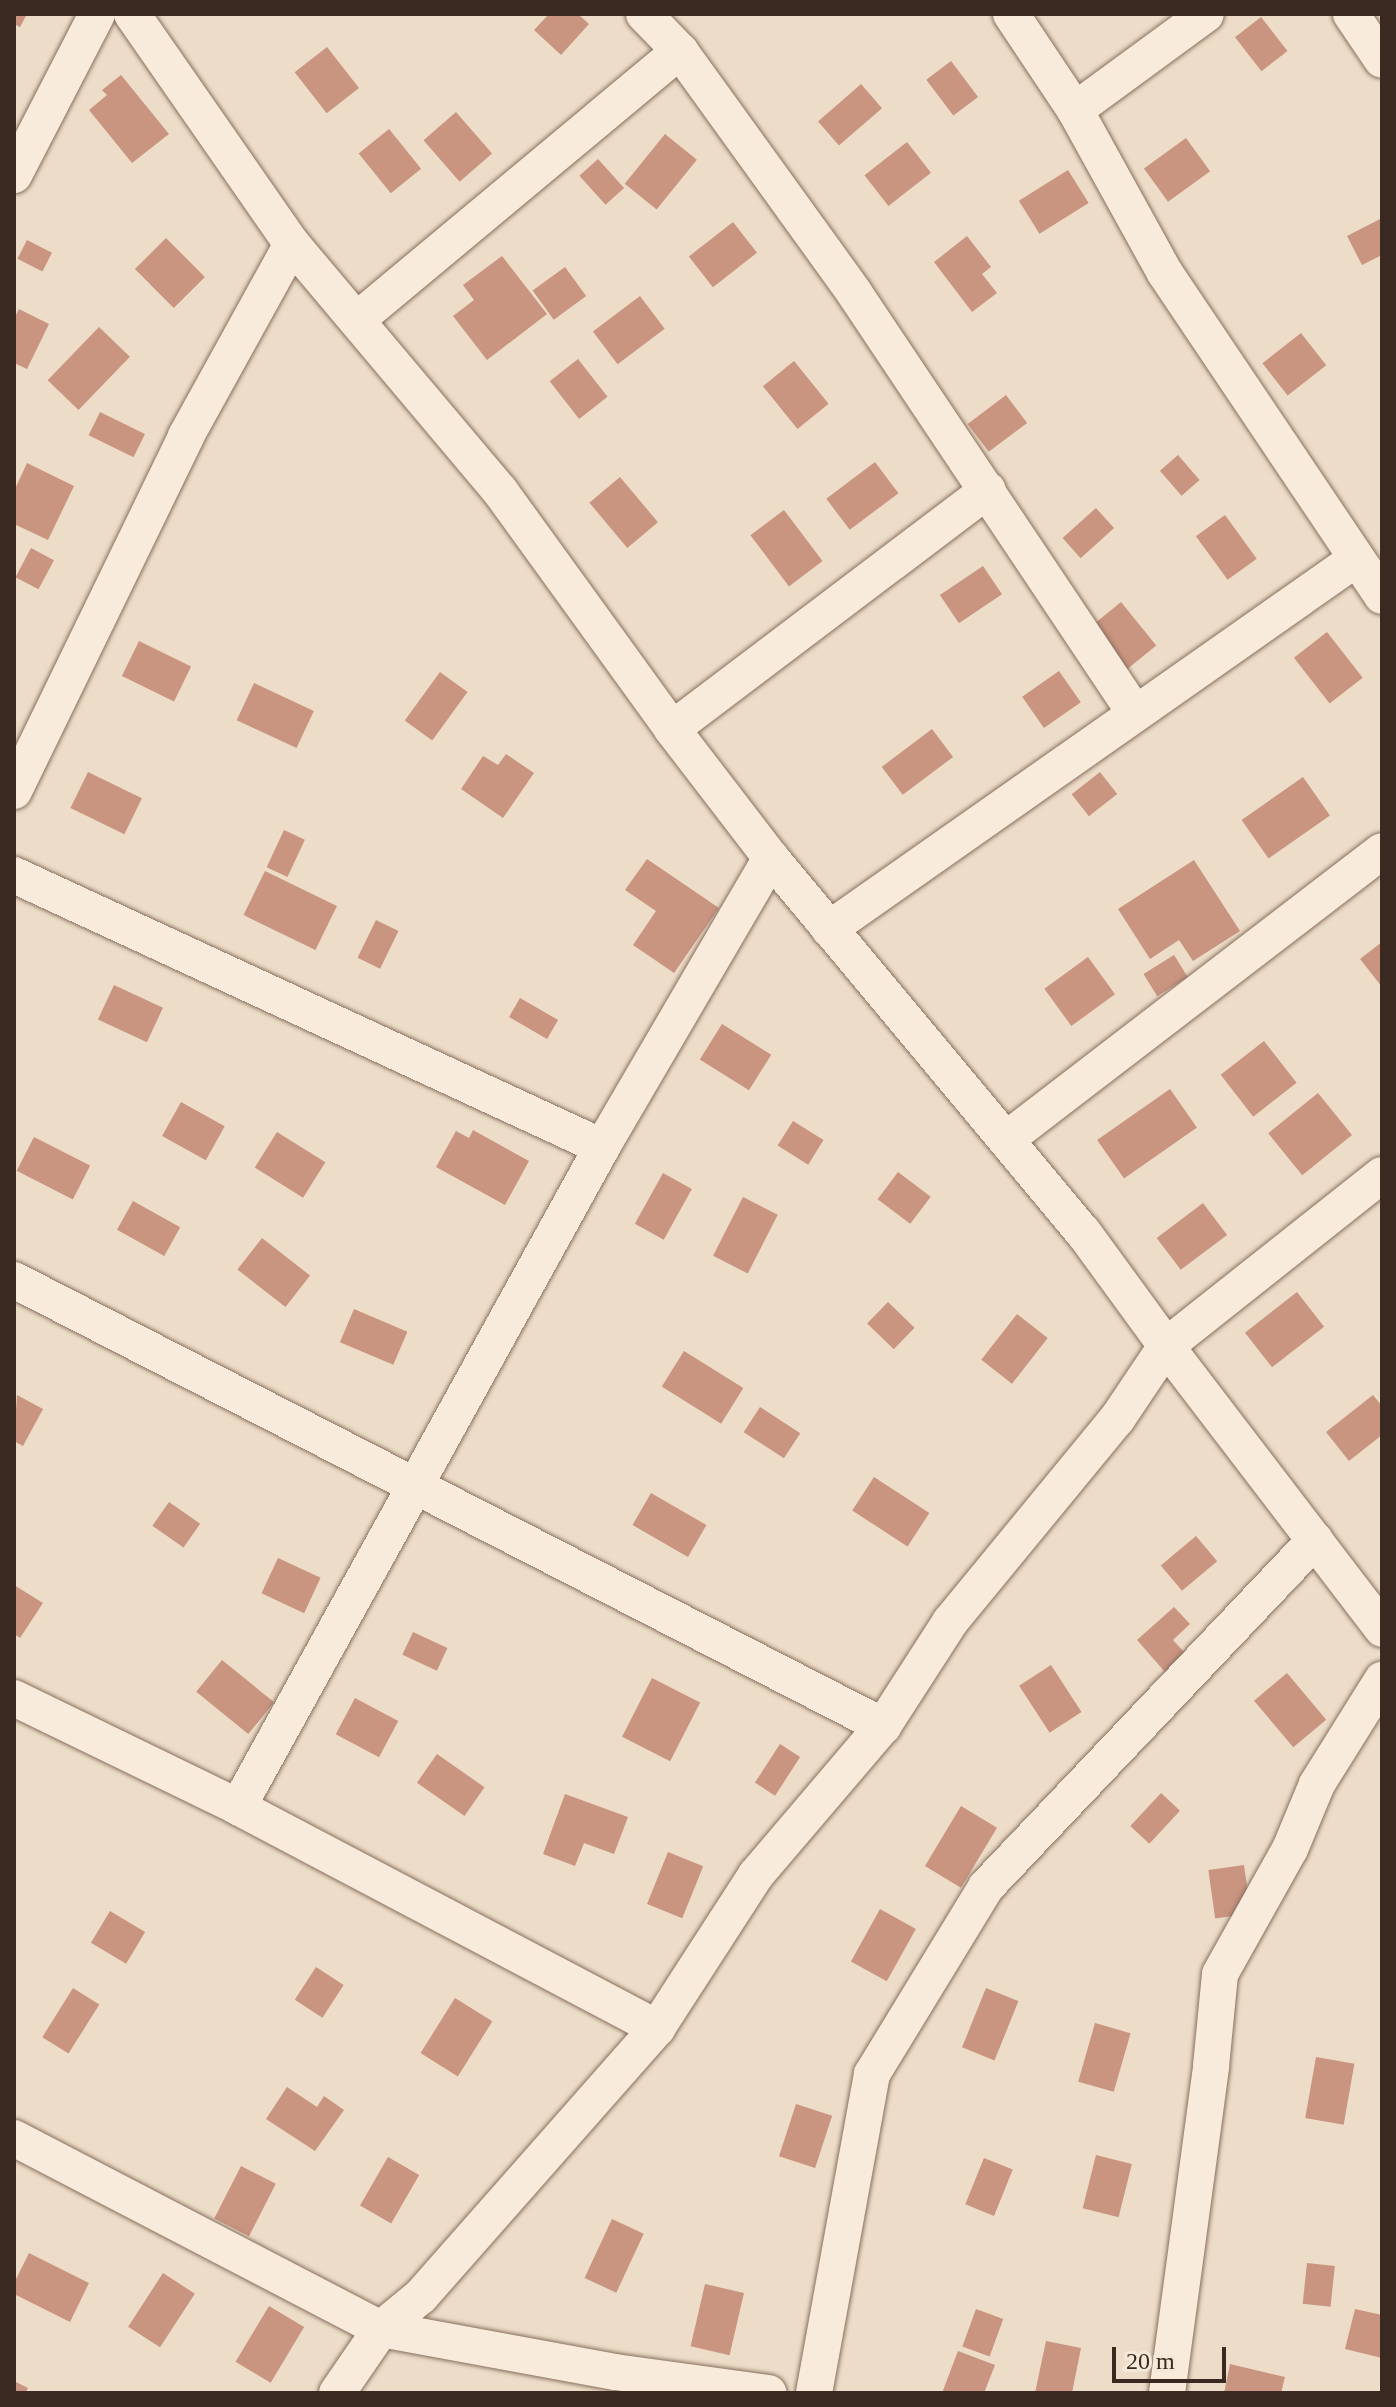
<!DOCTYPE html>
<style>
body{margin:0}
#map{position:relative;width:1396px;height:2407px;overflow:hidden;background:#edddc8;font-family:"Times New Roman",serif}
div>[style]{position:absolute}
.building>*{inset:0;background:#c99480;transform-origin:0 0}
.roads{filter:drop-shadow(0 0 2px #886f5e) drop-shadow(0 0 2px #886f5e)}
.street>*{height:36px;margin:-18px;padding:0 18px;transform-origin:18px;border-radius:18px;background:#f8ebdc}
span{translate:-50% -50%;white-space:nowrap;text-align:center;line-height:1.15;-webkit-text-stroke:6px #f4e8d8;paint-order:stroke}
.frame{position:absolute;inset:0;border:16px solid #392921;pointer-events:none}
.scale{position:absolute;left:1112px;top:2347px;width:114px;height:36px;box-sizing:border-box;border:4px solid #392921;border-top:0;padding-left:10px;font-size:24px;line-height:28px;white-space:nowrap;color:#392921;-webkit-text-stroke:6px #f4e8d8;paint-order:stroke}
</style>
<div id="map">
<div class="building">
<div style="clip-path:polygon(14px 14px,27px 14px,20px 27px,14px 24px)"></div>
<div style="clip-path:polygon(549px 14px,578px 14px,589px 24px,561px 55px,534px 30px)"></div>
<div style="left:1261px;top:17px;width:43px;height:33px;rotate:52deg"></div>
<div style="left:327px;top:47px;width:52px;height:41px;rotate:52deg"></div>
<div style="left:951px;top:61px;width:45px;height:31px;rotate:53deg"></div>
<div style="clip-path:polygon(121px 75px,169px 134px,132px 163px,89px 110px,107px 95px,102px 90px)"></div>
<div style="left:861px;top:84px;width:32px;height:57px;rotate:49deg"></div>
<div style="left:456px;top:112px;width:55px;height:43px;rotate:49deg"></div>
<div style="left:389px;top:129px;width:51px;height:39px;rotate:51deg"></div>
<div style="left:665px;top:134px;width:41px;height:64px;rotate:39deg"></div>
<div style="left:1186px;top:138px;width:41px;height:52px;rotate:54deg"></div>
<div style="left:907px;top:142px;width:39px;height:54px;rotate:52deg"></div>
<div style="left:598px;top:159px;width:39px;height:25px;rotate:48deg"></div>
<div style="left:1068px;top:170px;width:39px;height:58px;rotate:58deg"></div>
<div style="clip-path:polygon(1382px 218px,1382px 255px,1362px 265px,1347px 236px)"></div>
<div style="left:733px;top:222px;width:39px;height:56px;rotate:52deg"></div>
<div style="clip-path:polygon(967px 236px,991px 267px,982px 274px,997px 293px,972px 312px,934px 262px)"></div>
<div style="left:166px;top:238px;width:55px;height:44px;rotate:45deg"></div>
<div style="left:27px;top:240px;width:28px;height:21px;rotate:27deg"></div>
<div style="clip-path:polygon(502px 256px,547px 314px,487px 360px,453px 316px,474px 300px,463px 285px)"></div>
<div style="left:565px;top:267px;width:36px;height:40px;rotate:54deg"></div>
<div style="left:640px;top:296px;width:41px;height:59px;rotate:53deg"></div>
<div style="clip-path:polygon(19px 309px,49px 324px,27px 369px,14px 363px,14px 319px)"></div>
<div style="left:99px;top:327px;width:43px;height:74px;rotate:44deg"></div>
<div style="left:1301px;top:333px;width:41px;height:49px;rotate:52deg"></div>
<div style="left:578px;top:359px;width:48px;height:36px;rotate:52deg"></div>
<div style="left:794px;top:361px;width:55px;height:40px;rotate:51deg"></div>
<div style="left:1006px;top:395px;width:35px;height:48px;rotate:53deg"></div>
<div style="left:100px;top:412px;width:50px;height:26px;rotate:26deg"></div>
<div style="left:1178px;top:455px;width:33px;height:24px;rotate:49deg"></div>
<div style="left:875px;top:462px;width:39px;height:61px;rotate:53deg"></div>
<div style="clip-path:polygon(27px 463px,74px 486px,48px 540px,14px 524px,14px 491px)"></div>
<div style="left:620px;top:477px;width:59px;height:40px;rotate:50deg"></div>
<div style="left:1096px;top:508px;width:27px;height:45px;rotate:48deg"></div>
<div style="left:784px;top:510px;width:64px;height:42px;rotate:53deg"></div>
<div style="left:1225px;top:515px;width:54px;height:36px;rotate:54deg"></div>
<div style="left:31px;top:548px;width:26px;height:33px;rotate:28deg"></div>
<div style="left:983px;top:566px;width:34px;height:52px;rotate:56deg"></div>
<div style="left:1121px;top:602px;width:56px;height:40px;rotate:51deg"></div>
<div style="left:1327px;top:632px;width:58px;height:42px;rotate:52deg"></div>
<div style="left:139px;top:641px;width:58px;height:39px;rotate:26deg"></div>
<div style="left:1059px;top:671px;width:38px;height:45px;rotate:55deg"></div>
<div style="left:440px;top:672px;width:34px;height:60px;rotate:36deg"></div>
<div style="left:254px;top:683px;width:66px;height:41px;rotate:25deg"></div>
<div style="left:932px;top:729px;width:35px;height:63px;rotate:53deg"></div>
<div style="clip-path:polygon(506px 754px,534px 773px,503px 818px,461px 789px,483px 756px,498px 765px)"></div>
<div style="left:88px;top:772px;width:60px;height:40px;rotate:26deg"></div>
<div style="left:1100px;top:772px;width:28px;height:36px;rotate:52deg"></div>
<div style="left:1303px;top:777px;width:47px;height:75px;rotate:55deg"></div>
<div style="left:284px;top:830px;width:23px;height:41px;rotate:25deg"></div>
<div style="clip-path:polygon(647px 859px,719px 908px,674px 973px,633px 945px,656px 911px,625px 890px)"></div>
<div style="clip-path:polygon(1194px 860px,1240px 931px,1193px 961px,1179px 940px,1150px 959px,1118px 909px)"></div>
<div style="left:265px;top:871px;width:80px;height:49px;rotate:26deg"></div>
<div style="left:376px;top:920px;width:25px;height:42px;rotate:26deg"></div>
<div style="clip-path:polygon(1382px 942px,1382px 987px,1360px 959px)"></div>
<div style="left:1174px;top:955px;width:26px;height:36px;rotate:58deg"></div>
<div style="left:1088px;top:957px;width:46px;height:54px;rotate:54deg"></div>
<div style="left:114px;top:985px;width:54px;height:38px;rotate:25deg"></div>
<div style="left:520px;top:998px;width:44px;height:22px;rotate:30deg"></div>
<div style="left:722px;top:1024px;width:58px;height:42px;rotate:32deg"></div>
<div style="left:1264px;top:1041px;width:53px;height:55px;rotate:52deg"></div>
<div style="left:1170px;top:1089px;width:47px;height:89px;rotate:55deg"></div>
<div style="left:1318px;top:1093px;width:54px;height:64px;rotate:51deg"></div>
<div style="left:181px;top:1102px;width:50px;height:39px;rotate:29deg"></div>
<div style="left:793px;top:1121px;width:36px;height:29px;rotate:32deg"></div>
<div style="clip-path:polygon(473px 1130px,529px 1161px,505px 1205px,436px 1167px,456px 1131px,469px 1138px)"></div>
<div style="left:277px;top:1132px;width:57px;height:42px;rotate:32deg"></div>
<div style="left:34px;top:1137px;width:63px;height:38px;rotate:27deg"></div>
<div style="left:898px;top:1172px;width:41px;height:34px;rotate:37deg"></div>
<div style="left:663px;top:1173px;width:33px;height:58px;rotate:29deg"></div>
<div style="left:743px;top:1197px;width:39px;height:66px;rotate:27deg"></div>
<div style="left:133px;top:1201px;width:54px;height:33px;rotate:29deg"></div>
<div style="left:1203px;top:1203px;width:40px;height:58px;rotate:53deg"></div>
<div style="left:262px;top:1238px;width:61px;height:40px;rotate:38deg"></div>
<div style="left:1297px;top:1292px;width:44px;height:66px;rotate:52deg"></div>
<div style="left:888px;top:1302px;width:37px;height:30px;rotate:44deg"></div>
<div style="left:354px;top:1309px;width:58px;height:36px;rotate:23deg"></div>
<div style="left:1017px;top:1314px;width:39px;height:58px;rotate:38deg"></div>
<div style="left:684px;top:1351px;width:70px;height:42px;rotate:32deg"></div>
<div style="clip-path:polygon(17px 1395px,43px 1409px,23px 1446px,14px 1441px)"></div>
<div style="clip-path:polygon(1373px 1395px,1382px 1406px,1382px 1435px,1349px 1461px,1326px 1432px)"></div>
<div style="left:760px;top:1407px;width:48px;height:30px;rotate:33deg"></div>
<div style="left:874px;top:1477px;width:66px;height:40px;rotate:33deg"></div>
<div style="left:651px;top:1493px;width:64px;height:37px;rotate:30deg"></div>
<div style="left:169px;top:1502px;width:38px;height:29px;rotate:35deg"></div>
<div style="left:1196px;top:1536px;width:33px;height:46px;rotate:50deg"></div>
<div style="left:278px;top:1558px;width:47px;height:39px;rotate:25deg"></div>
<div style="clip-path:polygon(14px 1585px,43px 1603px,20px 1638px,14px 1634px)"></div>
<div style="clip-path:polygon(1174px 1607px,1190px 1624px,1173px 1640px,1185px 1653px,1165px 1672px,1137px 1640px)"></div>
<div style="left:413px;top:1632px;width:38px;height:25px;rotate:25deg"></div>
<div style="left:222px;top:1660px;width:67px;height:41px;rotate:39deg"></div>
<div style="left:1051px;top:1665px;width:56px;height:38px;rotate:57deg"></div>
<div style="left:1287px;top:1673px;width:61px;height:43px;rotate:50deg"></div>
<div style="left:652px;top:1678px;width:54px;height:66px;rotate:27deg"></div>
<div style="left:355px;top:1698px;width:49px;height:41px;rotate:28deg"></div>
<div style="left:780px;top:1744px;width:24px;height:46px;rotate:33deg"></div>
<div style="left:437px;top:1754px;width:58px;height:35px;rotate:35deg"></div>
<div style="left:1161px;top:1793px;width:26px;height:45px;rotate:43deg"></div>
<div style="clip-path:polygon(565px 1794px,628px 1817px,614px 1854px,584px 1843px,575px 1866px,543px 1854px)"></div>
<div style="left:961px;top:1806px;width:42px;height:70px;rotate:31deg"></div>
<div style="left:668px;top:1852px;width:38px;height:56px;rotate:22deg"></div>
<div style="left:1244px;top:1865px;width:49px;height:36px;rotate:82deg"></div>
<div style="left:880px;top:1909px;width:41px;height:60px;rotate:29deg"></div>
<div style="left:110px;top:1911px;width:41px;height:37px;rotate:31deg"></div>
<div style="left:316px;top:1967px;width:33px;height:39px;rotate:33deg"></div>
<div style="left:73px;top:1988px;width:31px;height:58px;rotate:32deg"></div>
<div style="left:986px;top:1988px;width:35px;height:64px;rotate:22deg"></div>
<div style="left:455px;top:1998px;width:44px;height:65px;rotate:32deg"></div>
<div style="left:1095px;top:2023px;width:37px;height:61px;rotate:16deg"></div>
<div style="left:1316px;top:2057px;width:39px;height:62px;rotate:10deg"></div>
<div style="clip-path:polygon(287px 2087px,317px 2107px,324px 2096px,344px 2110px,315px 2151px,266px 2119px)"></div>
<div style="left:796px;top:2104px;width:38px;height:55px;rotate:18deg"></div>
<div style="left:1096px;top:2155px;width:37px;height:55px;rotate:14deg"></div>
<div style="left:388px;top:2157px;width:36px;height:56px;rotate:30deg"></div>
<div style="left:984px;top:2158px;width:31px;height:50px;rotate:22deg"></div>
<div style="left:241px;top:2166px;width:39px;height:59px;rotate:27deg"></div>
<div style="left:612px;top:2219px;width:35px;height:65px;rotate:25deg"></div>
<div style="clip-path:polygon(29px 2253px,89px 2283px,70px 2322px,14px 2294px,14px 2283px)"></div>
<div style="left:1307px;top:2263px;width:28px;height:41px;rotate:6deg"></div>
<div style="left:163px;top:2273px;width:38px;height:64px;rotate:33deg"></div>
<div style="left:705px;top:2284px;width:40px;height:64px;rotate:13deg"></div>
<div style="left:269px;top:2306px;width:41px;height:65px;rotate:31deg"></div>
<div style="left:976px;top:2309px;width:29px;height:40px;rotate:20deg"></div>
<div style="clip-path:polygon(1355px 2309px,1382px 2315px,1382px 2358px,1345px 2349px)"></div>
<div style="clip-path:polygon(1046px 2341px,1081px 2348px,1072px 2393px,1035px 2393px)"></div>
<div style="clip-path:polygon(958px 2351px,995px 2365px,984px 2393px,942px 2393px)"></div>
<div style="clip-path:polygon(1230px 2364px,1285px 2377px,1281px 2393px,1224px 2393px)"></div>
<div style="clip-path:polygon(14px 2381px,28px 2388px,25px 2393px,14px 2393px)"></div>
</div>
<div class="roads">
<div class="street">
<div style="left:132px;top:14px;width:280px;rotate:55.2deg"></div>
<div style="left:292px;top:244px;width:323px;rotate:49.9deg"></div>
<div style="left:500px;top:491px;width:294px;rotate:54.1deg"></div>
<div style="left:672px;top:729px;width:163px;rotate:52.5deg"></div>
<div style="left:771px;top:858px;width:487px;rotate:50.2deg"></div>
<div style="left:1083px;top:1232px;width:141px;rotate:53.9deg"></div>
<div style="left:1166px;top:1346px;width:356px;rotate:52.6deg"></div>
<div style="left:644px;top:14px;width:52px;rotate:45.8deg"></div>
<div style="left:680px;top:51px;width:299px;rotate:54.2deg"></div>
<div style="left:855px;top:294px;width:504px;rotate:56.25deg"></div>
<div style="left:1011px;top:14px;width:115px;rotate:56.3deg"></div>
<div style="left:1075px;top:110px;width:186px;rotate:61.1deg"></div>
<div style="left:1165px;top:273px;width:389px;rotate:56.1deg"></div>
<div style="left:1351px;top:14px;width:55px;rotate:56deg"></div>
<div style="left:1075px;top:110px;width:162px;rotate:-36.2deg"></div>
<div style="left:14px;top:175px;width:181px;rotate:-62.7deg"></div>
<div style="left:358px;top:319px;width:419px;rotate:-39.8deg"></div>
<div style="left:672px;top:729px;width:396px;rotate:-37.1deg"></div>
<div style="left:14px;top:791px;width:394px;rotate:-64.1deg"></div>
<div style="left:186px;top:436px;width:219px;rotate:-61.1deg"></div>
<div style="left:14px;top:875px;width:648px;rotate:24.82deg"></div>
<div style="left:829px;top:929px;width:644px;rotate:-35.07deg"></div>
<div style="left:1008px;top:1138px;width:471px;rotate:-37.5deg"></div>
<div style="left:14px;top:1280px;width:977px;rotate:27.17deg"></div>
<div style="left:14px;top:1698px;width:249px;rotate:25.9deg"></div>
<div style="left:238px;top:1807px;width:474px;rotate:27.8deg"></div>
<div style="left:238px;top:1807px;width:754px;rotate:-61.12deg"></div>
<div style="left:602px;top:1147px;width:335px;rotate:-59.7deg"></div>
<div style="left:14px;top:2138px;width:414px;rotate:27.5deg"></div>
<div style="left:381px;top:2329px;width:238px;rotate:10.4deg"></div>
<div style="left:615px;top:2372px;width:155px;rotate:7.8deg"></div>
<div style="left:337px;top:2393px;width:78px;rotate:-55.5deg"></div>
<div style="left:381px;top:2329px;width:52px;rotate:-39.5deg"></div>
<div style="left:421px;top:2296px;width:357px;rotate:-48.6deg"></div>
<div style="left:657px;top:2028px;width:182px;rotate:-57.1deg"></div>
<div style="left:756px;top:1875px;width:196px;rotate:-49.6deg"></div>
<div style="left:883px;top:1726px;width:124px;rotate:-57.2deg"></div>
<div style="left:950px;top:1622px;width:263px;rotate:-50.6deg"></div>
<div style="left:1117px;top:1419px;width:88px;rotate:-56.1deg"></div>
<div style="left:1166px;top:1346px;width:275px;rotate:-38.4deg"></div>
<div style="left:814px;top:2393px;width:324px;rotate:-79.7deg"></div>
<div style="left:872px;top:2074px;width:219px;rotate:-58.6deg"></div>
<div style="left:986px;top:1887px;width:478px;rotate:-46.5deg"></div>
<div style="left:1167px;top:2393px;width:330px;rotate:-82.3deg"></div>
<div style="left:1211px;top:2066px;width:92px;rotate:-84.4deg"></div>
<div style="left:1220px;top:1974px;width:143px;rotate:-60.8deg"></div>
<div style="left:1290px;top:1849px;width:70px;rotate:-67.4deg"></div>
<div style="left:1317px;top:1784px;width:123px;rotate:-58deg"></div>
</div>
</div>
<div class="frame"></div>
<div class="scale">20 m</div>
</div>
